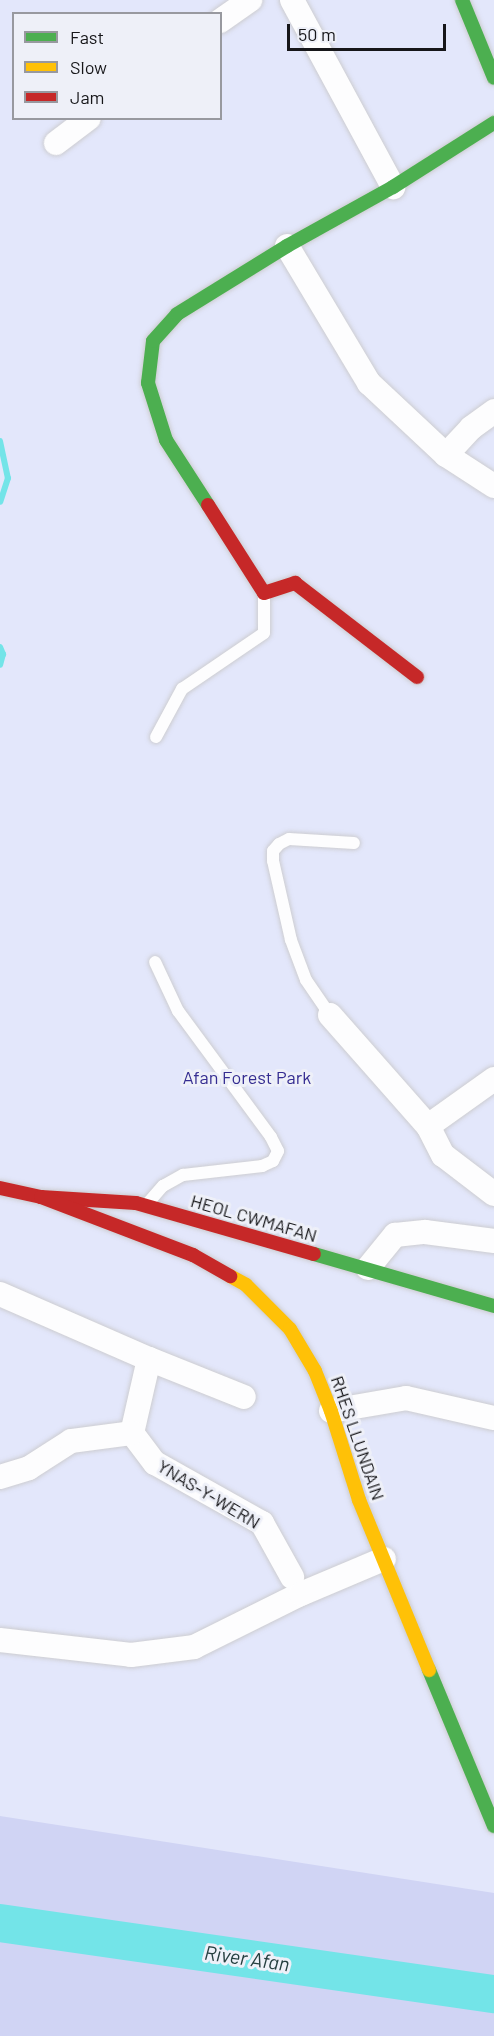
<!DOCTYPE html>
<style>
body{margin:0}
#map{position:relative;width:494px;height:2036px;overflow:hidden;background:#f0f1f6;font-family:Barlow,sans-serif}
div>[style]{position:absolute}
.green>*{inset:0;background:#e3e7fb}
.forest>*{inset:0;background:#d0d4f4}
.stream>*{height:6px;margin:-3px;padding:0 3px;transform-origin:3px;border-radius:3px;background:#73e4e8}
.river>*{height:38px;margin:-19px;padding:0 19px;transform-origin:19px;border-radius:19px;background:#73e4e8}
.roads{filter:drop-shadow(0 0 2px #cdcdd1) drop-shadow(0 0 2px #cdcdd1)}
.lane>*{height:12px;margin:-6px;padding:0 6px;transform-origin:6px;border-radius:6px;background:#fdfdfe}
.street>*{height:24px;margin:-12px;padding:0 12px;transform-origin:12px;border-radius:12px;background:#fdfdfe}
.fast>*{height:14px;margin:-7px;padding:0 7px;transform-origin:7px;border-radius:7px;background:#4caf50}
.slow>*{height:14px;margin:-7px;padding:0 7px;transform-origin:7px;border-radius:7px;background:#ffc107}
.jam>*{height:14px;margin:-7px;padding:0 7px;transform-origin:7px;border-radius:7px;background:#c62828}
span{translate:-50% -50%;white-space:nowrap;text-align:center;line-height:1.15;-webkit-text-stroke:6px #eef0f8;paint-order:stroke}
.park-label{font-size:18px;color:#352d91}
.street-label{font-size:18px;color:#161619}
.water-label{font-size:20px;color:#263f40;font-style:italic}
.legend{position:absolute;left:12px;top:12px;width:210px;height:108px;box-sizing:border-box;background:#eef0f8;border:2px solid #98999f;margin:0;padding:8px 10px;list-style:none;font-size:18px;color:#161619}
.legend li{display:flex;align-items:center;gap:12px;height:30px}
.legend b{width:30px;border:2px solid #98999f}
.scale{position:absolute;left:287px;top:24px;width:159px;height:27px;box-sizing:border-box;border:3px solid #161619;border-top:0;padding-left:8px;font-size:18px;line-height:21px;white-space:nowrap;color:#161619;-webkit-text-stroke:4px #eef0f8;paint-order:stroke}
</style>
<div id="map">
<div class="green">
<div style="clip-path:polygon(evenodd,0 0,494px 0,494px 2036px,0 2036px,0 0,14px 14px,220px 14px,220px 118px,14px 118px,14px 14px)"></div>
</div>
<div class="forest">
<div style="clip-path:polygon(0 1816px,494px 1893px,494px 2036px,0 2036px)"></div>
</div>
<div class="stream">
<div style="left:0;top:441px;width:38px;rotate:78deg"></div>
<div style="left:8px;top:478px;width:25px;rotate:108deg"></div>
<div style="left:0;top:647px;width:8px;rotate:67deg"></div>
<div style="left:3px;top:654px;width:11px;rotate:105deg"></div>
</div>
<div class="river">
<div style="left:0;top:1923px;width:499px;rotate:8.2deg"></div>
</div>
<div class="roads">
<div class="lane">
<div style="left:156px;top:737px;width:55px;rotate:-61.6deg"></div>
<div style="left:182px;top:689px;width:99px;rotate:-34.3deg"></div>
<div style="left:264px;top:633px;width:39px;rotate:-90deg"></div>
<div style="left:330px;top:1015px;width:42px;rotate:-124.4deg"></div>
<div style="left:306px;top:980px;width:43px;rotate:-110.6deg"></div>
<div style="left:291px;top:940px;width:81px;rotate:-102.8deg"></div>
<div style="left:273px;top:861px;width:10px;rotate:-90deg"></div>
<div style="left:273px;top:851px;width:9px;rotate:-49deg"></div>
<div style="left:279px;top:844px;width:11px;rotate:-27deg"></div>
<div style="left:289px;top:839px;width:65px;rotate:3.5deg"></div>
<div style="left:148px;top:1203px;width:23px;rotate:-49deg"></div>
<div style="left:163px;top:1186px;width:23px;rotate:-29deg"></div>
<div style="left:183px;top:1175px;width:80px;rotate:-6.5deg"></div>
<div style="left:262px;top:1166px;width:12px;rotate:-24deg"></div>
<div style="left:273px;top:1161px;width:11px;rotate:-63deg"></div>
<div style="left:278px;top:1151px;width:16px;rotate:-117deg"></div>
<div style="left:271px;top:1137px;width:157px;rotate:-126.4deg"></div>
<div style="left:178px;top:1011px;width:54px;rotate:-115.1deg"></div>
</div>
<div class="street">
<div style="left:292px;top:0;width:213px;rotate:61.6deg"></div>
<div style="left:220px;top:21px;width:37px;rotate:-35deg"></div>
<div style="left:56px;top:143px;width:41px;rotate:-37.1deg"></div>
<div style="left:287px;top:246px;width:160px;rotate:59.1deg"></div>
<div style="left:369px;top:383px;width:105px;rotate:43.1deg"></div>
<div style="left:446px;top:455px;width:57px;rotate:32.9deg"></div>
<div style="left:446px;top:455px;width:37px;rotate:-47deg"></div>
<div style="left:471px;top:428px;width:29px;rotate:-36deg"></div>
<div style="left:330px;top:1015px;width:148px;rotate:48.6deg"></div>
<div style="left:494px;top:1079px;width:81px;rotate:144.5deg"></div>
<div style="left:428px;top:1126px;width:33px;rotate:63deg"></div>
<div style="left:443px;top:1155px;width:64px;rotate:37.4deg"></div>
<div style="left:368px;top:1268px;width:43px;rotate:-50.7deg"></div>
<div style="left:395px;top:1235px;width:30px;rotate:-6deg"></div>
<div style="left:425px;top:1232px;width:70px;rotate:7.4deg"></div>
<div style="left:0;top:1294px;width:163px;rotate:23.6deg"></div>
<div style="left:149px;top:1359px;width:76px;rotate:102.9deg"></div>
<div style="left:132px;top:1433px;width:38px;rotate:53deg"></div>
<div style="left:155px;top:1463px;width:123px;rotate:29.3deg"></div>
<div style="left:262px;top:1523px;width:62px;rotate:60.9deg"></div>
<div style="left:149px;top:1359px;width:102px;rotate:21.8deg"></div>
<div style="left:331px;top:1411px;width:76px;rotate:-9.8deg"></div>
<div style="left:406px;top:1398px;width:90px;rotate:12.8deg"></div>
<div style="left:0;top:1477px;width:30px;rotate:-17deg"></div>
<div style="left:29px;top:1468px;width:50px;rotate:-32.7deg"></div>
<div style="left:71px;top:1441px;width:62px;rotate:-7.5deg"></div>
<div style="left:0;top:1640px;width:132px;rotate:6.5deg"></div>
<div style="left:131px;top:1655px;width:64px;rotate:-7.2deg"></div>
<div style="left:194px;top:1647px;width:119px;rotate:-26.4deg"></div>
<div style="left:301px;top:1594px;width:90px;rotate:-22.9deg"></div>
</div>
<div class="fast">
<div style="left:462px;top:0;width:84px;rotate:67.7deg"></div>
<div style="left:208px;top:505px;width:77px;rotate:-122.9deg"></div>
<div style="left:166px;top:440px;width:60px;rotate:-107.5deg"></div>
<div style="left:148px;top:383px;width:42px;rotate:-83.2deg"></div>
<div style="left:153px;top:341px;width:36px;rotate:-48deg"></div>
<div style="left:177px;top:314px;width:129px;rotate:-31.7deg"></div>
<div style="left:287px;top:246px;width:121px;rotate:-29.1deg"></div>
<div style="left:393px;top:187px;width:120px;rotate:-32.4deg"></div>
<div style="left:314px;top:1254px;width:187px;rotate:16.1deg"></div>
<div style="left:429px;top:1670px;width:169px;rotate:67.4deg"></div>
</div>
<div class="slow">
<div style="left:230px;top:1276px;width:18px;rotate:29deg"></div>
<div style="left:246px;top:1285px;width:62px;rotate:45deg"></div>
<div style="left:290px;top:1329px;width:49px;rotate:59.2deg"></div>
<div style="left:315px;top:1371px;width:43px;rotate:68.2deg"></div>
<div style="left:331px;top:1411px;width:93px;rotate:72.5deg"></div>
<div style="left:359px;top:1500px;width:184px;rotate:67.6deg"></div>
</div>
<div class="jam">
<div style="left:208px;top:505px;width:104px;rotate:57.5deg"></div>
<div style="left:264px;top:593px;width:33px;rotate:-18deg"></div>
<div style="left:295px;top:583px;width:154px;rotate:37.6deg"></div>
<div style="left:0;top:1188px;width:42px;rotate:12.4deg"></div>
<div style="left:41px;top:1197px;width:95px;rotate:3.6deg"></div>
<div style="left:136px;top:1203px;width:185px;rotate:16deg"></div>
<div style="left:41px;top:1197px;width:163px;rotate:20.9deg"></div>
<div style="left:193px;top:1255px;width:43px;rotate:29.6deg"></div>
</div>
</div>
<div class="park-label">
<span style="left:247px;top:1077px">Afan Forest Park</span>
</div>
<div class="street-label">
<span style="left:254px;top:1218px;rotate:16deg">HEOL CWMAFAN</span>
<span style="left:358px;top:1438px;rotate:71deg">RHES LLUNDAIN</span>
<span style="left:209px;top:1494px;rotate:31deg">YNAS-Y-WERN</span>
</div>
<div class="water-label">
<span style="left:247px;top:1958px;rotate:8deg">River Afan</span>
</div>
<ul class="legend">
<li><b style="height:8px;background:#4caf50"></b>Fast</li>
<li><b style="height:8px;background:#ffc107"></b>Slow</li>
<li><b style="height:8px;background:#c62828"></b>Jam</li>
</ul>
<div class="scale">50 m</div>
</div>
